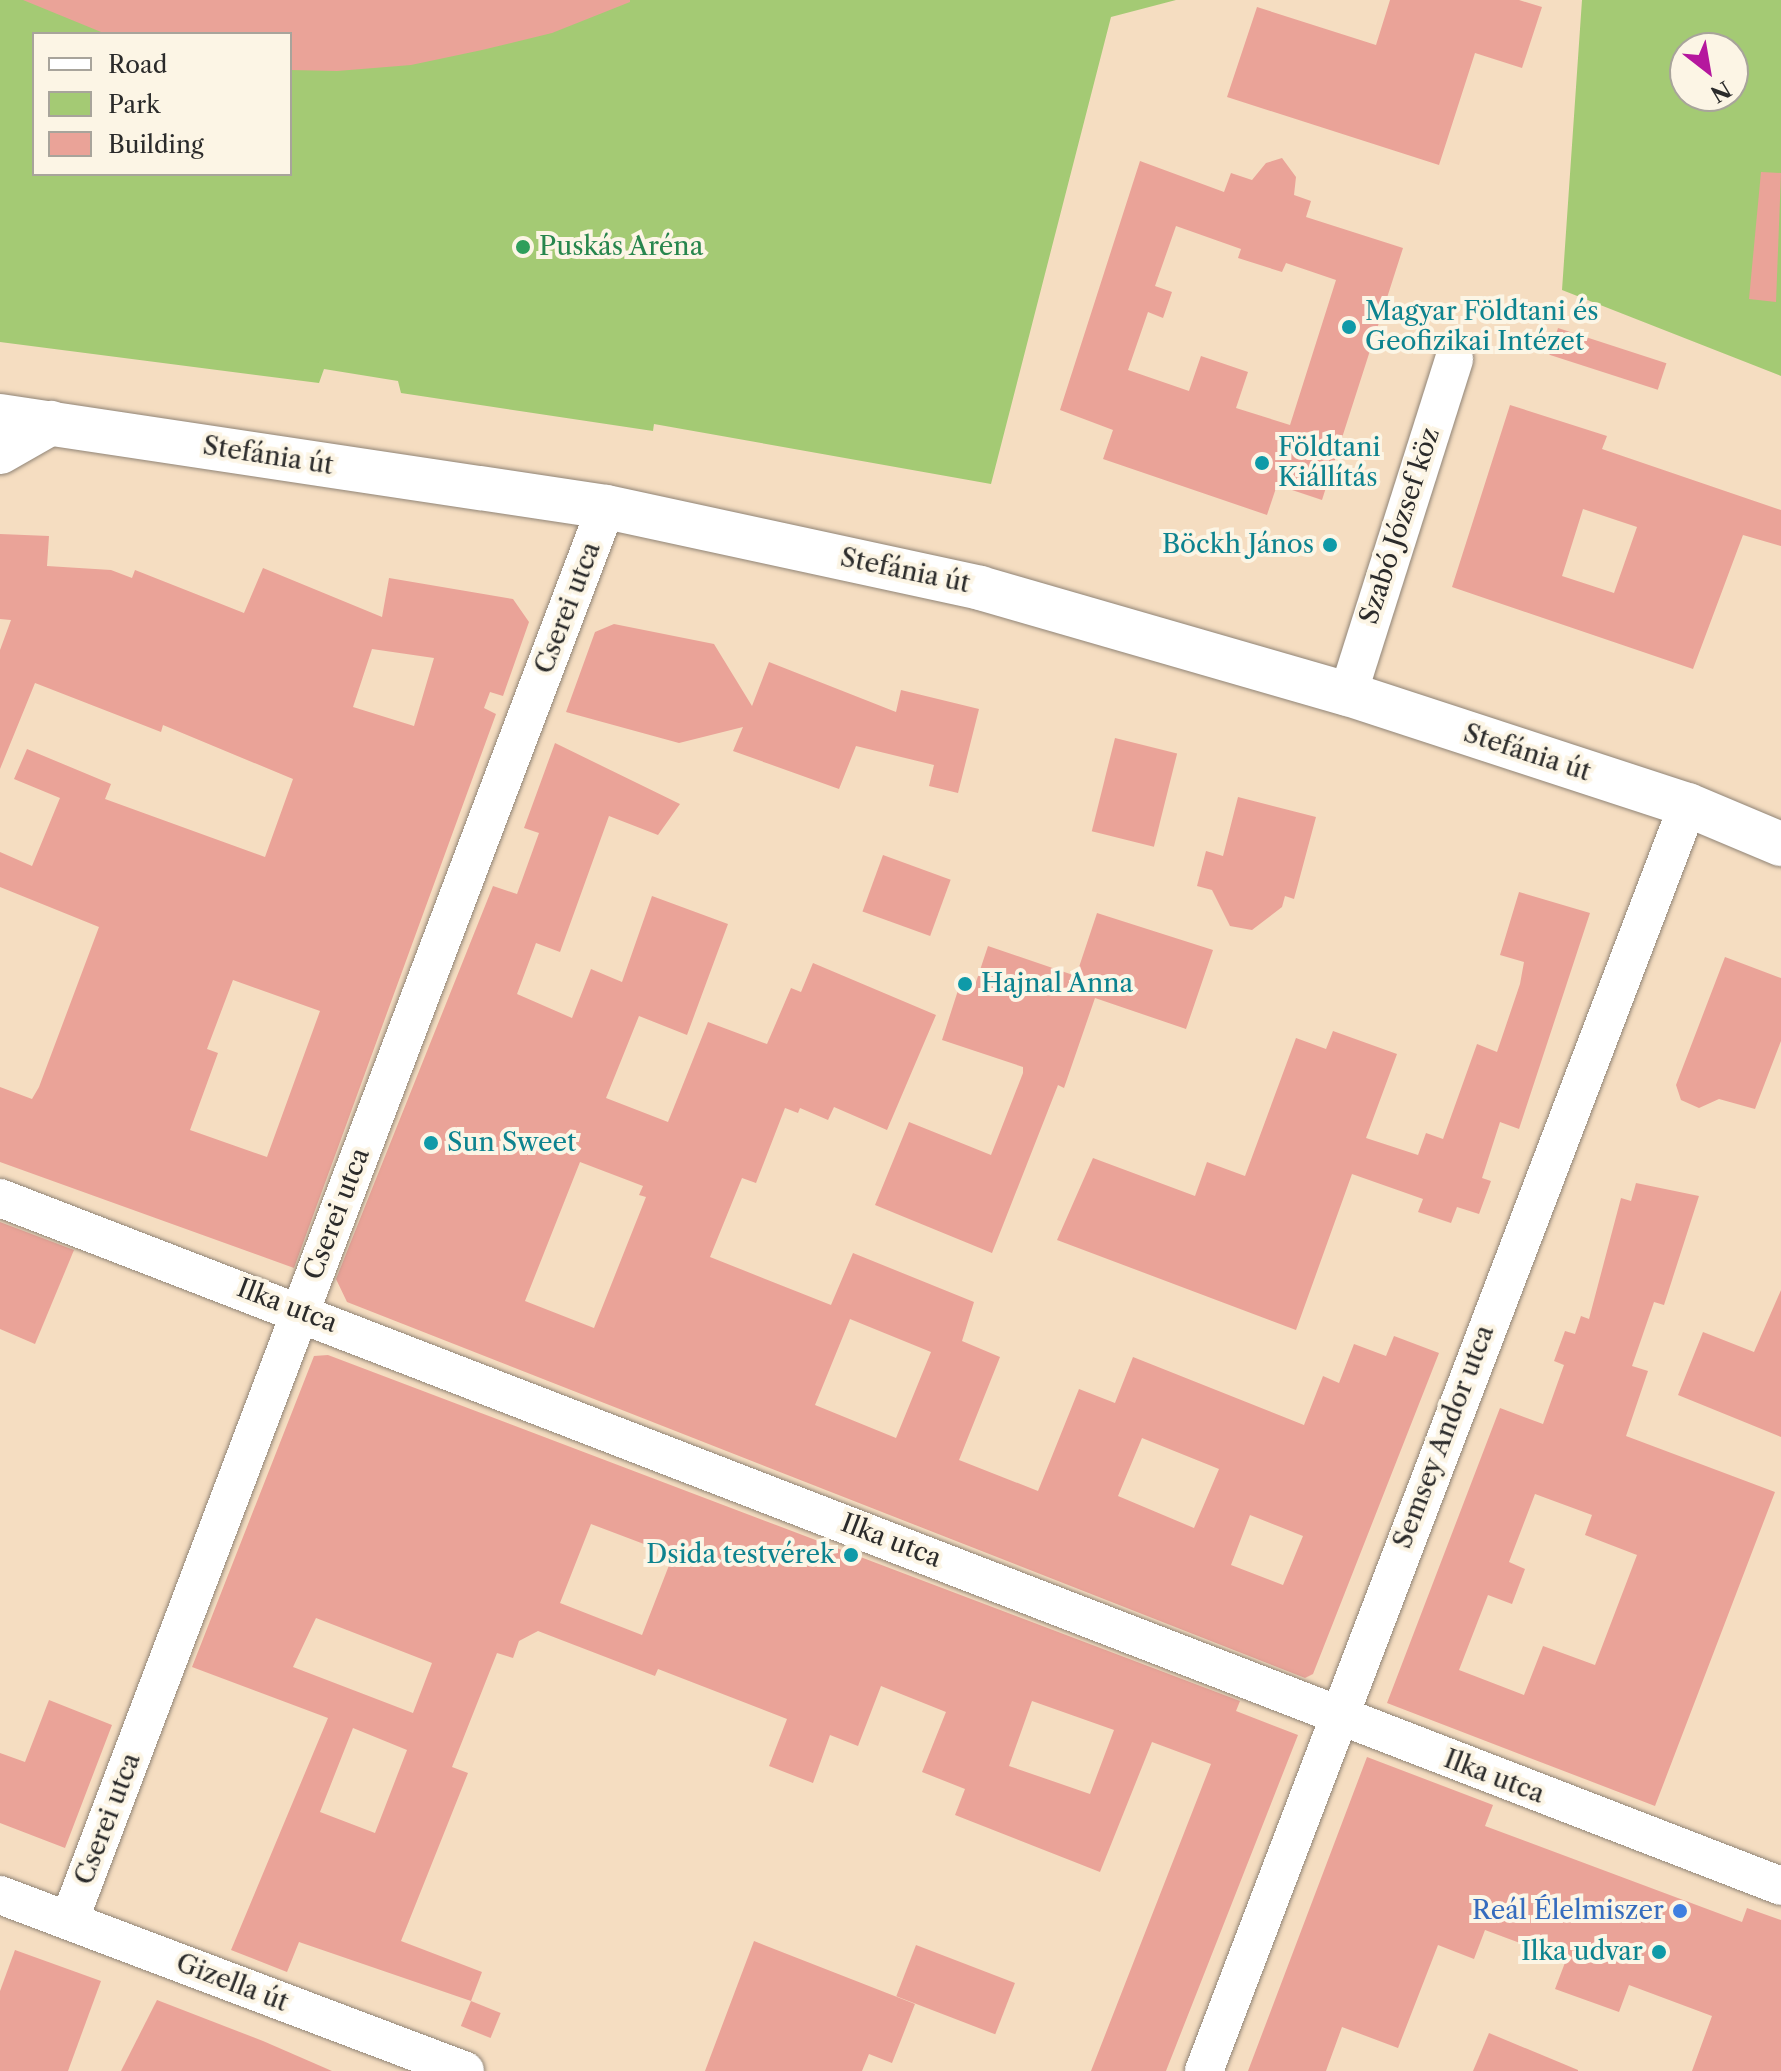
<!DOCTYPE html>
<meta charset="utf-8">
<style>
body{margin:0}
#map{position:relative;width:1781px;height:2071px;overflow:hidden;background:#f5ddc1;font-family:"Libre Caslon Text",serif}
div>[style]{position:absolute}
.green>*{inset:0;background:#a4ca74}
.building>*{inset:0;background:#eaa398;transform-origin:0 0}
.roads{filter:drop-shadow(0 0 2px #908476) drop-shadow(0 0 2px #908476)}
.minor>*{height:38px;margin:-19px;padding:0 19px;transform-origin:19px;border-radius:19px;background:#fff}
.tertiary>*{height:44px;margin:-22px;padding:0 22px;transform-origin:22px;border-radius:22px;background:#fff}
.dots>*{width:22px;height:22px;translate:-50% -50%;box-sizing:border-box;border:4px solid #fcf5e5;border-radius:50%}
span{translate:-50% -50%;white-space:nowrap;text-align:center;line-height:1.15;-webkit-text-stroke:8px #fcf5e5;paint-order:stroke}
.leisure-label{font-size:26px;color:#27864d}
.left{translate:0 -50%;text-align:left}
.culture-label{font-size:26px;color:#0d838f}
.right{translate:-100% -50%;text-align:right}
.street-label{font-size:26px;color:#2b2b2b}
.shop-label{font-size:26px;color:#366cbe}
.legend{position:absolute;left:32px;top:32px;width:260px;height:144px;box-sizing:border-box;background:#fcf5e5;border:2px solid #a8a49b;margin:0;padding:10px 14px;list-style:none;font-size:24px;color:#2b2b2b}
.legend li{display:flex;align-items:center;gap:16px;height:40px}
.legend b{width:40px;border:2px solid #a8a49b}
.north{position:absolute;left:1669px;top:32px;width:80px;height:80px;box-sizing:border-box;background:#fcf5e5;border:2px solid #a8a49b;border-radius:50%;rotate:149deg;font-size:22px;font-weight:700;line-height:32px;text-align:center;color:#2b2b2b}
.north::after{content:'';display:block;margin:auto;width:28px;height:36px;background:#b5179e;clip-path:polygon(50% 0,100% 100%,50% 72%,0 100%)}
</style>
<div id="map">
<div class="green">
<div style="clip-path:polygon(evenodd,0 0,1176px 0,1111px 17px,991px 484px,654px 424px,653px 431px,401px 393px,398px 381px,324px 369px,319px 383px,0 342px,0 0,34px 34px,290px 34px,290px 174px,34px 174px,34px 34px)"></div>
<div style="clip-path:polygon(evenodd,1582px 0,1781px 0,1781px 376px,1562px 290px,1582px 0,1685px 48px,1733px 48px,1733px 96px,1685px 96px,1685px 48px)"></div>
</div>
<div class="building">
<div style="clip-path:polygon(23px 0,630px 0,630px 2px,552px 33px,482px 50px,411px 65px,337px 71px,290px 70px,290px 34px,106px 34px)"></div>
<div style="clip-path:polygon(1390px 0,1519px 0,1542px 7px,1522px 68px,1475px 53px,1439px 165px,1227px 97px,1257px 7px,1376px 45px)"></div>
<div style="clip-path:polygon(evenodd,1282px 158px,1296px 177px,1294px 195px,1311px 201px,1306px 217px,1403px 248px,1322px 500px,1277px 485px,1267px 515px,1103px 459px,1113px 430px,1060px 410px,1140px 161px,1224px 192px,1231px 173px,1252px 180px,1266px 163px,1282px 158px,1176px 226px,1241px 249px,1238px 258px,1282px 272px,1286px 263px,1336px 280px,1290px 425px,1236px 408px,1248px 372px,1201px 356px,1189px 391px,1128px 370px,1148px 312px,1163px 318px,1172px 292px,1155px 286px,1176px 226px)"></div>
<div style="clip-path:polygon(1761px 172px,1781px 173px,1776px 302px,1749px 299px)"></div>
<div style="left:1558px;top:328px;width:114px;height:28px;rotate:18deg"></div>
<div style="clip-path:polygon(evenodd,1510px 405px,1607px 436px,1602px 449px,1781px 510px,1781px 546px,1743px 535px,1693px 669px,1452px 587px,1510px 405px,1583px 509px,1637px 527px,1614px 593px,1562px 576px,1583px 509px)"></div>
<div style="clip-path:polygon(evenodd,0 534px,49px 536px,47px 566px,111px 570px,132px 578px,135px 570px,244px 613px,263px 568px,382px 617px,389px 578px,513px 599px,529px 622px,503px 696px,490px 692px,484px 708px,496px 714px,294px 1268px,0 1162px,0 1087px,32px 1099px,39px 1087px,99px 927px,0 887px,0 852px,32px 866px,60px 798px,14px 779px,27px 749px,111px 784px,105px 799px,265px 857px,293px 779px,163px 725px,161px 732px,35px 683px,0 769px,0 650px,11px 620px,0 619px,0 534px,372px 649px,434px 658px,414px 726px,353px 707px,372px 649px,0 534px,233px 980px,320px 1011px,267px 1157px,190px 1130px,218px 1053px,207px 1049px,233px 980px)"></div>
<div style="clip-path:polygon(614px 624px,714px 644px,752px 706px,769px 662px,896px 712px,901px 690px,979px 709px,958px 793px,929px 786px,934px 765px,856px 746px,839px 789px,733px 751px,743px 727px,679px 743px,566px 712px,595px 632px)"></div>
<div style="left:1115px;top:738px;width:64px;height:96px;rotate:14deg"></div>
<div style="clip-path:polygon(evenodd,555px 743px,680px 804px,658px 835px,609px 816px,560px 952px,536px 943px,517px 994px,572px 1018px,591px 969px,622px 982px,652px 896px,728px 924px,687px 1035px,639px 1016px,606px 1098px,668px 1122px,708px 1022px,767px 1044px,791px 988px,801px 992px,813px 963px,936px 1015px,887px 1130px,834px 1107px,828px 1120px,800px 1108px,798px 1113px,785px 1108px,756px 1183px,742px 1178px,710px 1257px,831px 1305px,853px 1253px,974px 1302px,962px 1341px,1000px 1357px,959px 1460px,1038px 1491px,1079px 1389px,1115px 1403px,1133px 1357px,1304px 1425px,1323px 1376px,1339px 1383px,1354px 1344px,1386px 1356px,1394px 1336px,1439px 1353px,1313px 1674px,1305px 1678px,347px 1302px,336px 1279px,493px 886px,517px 894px,539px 833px,524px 828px,555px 743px,580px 1162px,643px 1186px,639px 1195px,646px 1197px,594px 1328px,525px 1301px,580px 1162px,555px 743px,850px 1319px,931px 1352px,896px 1438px,815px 1405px,850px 1319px,555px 743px,1142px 1438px,1219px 1469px,1194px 1528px,1118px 1496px,1142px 1438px,555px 743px,1250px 1515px,1303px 1536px,1283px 1585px,1231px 1565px,1250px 1515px)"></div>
<div style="clip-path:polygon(1238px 797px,1316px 817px,1294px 899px,1285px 896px,1282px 907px,1252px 930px,1230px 926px,1212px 890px,1197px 886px,1206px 851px,1223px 856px)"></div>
<div style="left:883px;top:855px;width:72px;height:60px;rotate:20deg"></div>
<div style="clip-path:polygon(1519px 892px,1590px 913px,1519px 1129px,1500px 1122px,1482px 1178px,1491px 1181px,1479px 1214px,1457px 1207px,1451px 1223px,1418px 1212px,1423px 1199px,1352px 1174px,1296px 1330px,1057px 1240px,1093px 1158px,1195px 1196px,1207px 1162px,1245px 1176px,1296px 1038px,1326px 1049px,1333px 1031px,1397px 1054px,1366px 1138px,1418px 1155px,1426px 1133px,1443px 1139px,1477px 1044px,1497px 1052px,1520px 984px,1524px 962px,1500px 955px)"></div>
<div style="clip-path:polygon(1097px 913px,1213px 950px,1186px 1029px,1095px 998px,1064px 1088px,1058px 1085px,992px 1253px,875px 1205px,909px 1122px,991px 1155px,1023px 1073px,1023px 1067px,942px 1040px,961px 981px,975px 985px,988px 946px,1076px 976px)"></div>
<div style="clip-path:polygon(1725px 957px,1781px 978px,1781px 1041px,1755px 1109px,1719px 1099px,1699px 1108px,1681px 1100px,1676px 1085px)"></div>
<div style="clip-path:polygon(evenodd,1636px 1183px,1699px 1196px,1664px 1305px,1654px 1302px,1632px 1366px,1648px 1371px,1626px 1436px,1775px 1492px,1655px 1806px,1387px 1703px,1500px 1408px,1543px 1424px,1564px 1365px,1554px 1361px,1565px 1331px,1575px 1334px,1581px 1316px,1589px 1319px,1621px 1198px,1631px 1201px,1636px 1183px,1535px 1494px,1592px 1515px,1585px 1535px,1637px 1555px,1595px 1665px,1543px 1646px,1524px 1695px,1459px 1670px,1488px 1595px,1512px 1604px,1525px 1569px,1509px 1562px,1535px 1494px)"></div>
<div style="clip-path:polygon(0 1222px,74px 1250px,35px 1344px,0 1329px)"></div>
<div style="clip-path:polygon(1781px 1290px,1781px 1437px,1678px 1395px,1703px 1332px,1754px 1352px)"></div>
<div style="clip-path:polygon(evenodd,328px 1355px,1240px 1701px,1236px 1711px,1298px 1735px,1166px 2071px,1091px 2071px,1211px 1764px,1152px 1742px,1100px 1872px,955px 1815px,965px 1789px,922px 1772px,946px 1712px,881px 1686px,858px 1746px,830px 1735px,813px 1783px,769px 1766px,787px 1719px,658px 1669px,655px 1676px,538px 1631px,519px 1641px,513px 1658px,497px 1653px,452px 1767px,468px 1773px,401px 1941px,482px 1972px,471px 2001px,299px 1942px,287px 1972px,231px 1950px,328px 1718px,192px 1667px,314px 1356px,328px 1355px,591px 1524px,673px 1555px,642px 1635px,560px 1603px,591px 1524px,328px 1355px,316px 1618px,432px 1663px,413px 1713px,293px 1667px,316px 1618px,328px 1355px,1032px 1701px,1114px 1730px,1090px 1794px,1009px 1766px,1032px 1701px,328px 1355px,353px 1728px,407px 1750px,375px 1833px,320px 1812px,353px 1728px)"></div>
<div style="clip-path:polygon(49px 1700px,112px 1725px,65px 1848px,0 1823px,0 1753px,25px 1762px)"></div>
<div style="clip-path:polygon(1367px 1757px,1493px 1805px,1485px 1826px,1742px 1922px,1747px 1908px,1781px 1920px,1781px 2071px,1692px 2071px,1712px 2016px,1629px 1985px,1619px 2012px,1555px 1989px,1566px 1960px,1485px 1930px,1474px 1959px,1438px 1945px,1398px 2048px,1342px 2027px,1326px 2071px,1248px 2071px)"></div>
<div style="clip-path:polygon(754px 1941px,915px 2004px,892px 2063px,869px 2054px,862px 2071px,705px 2071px)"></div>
<div style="left:916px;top:1945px;width:106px;height:55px;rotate:21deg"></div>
<div style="clip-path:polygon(15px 1950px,101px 1981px,68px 2071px,0 2071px,0 1991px)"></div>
<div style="clip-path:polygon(157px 2000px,263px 2041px,332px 2071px,121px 2071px)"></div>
<div style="left:471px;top:2001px;width:32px;height:27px;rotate:22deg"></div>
<div style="clip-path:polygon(1489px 2033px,1578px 2070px,1578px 2071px,1473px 2071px)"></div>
</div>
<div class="roads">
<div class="minor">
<div style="left:1348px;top:694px;width:351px;rotate:-72.4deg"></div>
<div style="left:0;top:1198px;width:1909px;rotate:21.12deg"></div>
<div style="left:0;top:1895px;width:497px;rotate:20.7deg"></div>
<div style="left:69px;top:1921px;width:1513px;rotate:-69.2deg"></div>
<div style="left:1204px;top:2071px;width:1355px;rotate:-69.08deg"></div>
</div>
<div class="tertiary">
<div style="left:0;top:416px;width:613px;rotate:8.54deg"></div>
<div style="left:606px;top:507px;width:383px;rotate:12.2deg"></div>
<div style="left:980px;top:588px;width:383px;rotate:16.1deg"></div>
<div style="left:1348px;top:694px;width:358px;rotate:18.1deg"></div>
<div style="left:1688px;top:805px;width:101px;rotate:22.8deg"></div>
<div style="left:0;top:452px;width:59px;rotate:-29.6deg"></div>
</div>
</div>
<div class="dots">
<div style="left:523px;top:247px;background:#2e9e5b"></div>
<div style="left:1349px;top:327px;background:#0f9aa8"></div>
<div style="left:1262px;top:463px;background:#0f9aa8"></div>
<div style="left:1330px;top:545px;background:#0f9aa8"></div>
<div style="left:965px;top:984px;background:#0f9aa8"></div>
<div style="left:431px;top:1143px;background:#0f9aa8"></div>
<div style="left:851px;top:1555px;background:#0f9aa8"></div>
<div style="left:1680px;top:1911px;background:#3f7fe0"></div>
<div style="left:1659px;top:1952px;background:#0f9aa8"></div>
</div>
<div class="leisure-label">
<span class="left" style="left:539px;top:247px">Puskás Aréna</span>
</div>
<div class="culture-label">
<span class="left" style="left:1365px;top:327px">Magyar Földtani és<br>Geofizikai Intézet</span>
<span class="left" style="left:1278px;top:463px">Földtani<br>Kiállítás</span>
<span class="right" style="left:1314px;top:545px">Böckh János</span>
<span class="left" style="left:981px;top:984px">Hajnal Anna</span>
<span class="left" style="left:447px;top:1143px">Sun Sweet</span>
<span class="right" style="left:835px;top:1555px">Dsida testvérek</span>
<span class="right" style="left:1643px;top:1952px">Ilka udvar</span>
</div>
<div class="street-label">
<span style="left:268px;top:456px;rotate:9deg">Stefánia út</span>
<span style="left:1400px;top:526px;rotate:-72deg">Szabó József köz</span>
<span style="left:905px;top:571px;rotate:12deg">Stefánia út</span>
<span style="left:568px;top:608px;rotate:-69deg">Cserei utca</span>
<span style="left:1527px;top:753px;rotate:18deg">Stefánia út</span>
<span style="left:337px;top:1214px;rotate:-69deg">Cserei utca</span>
<span style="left:287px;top:1306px;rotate:21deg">Ilka utca</span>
<span style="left:1444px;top:1437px;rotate:-69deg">Semsey Andor utca</span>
<span style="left:891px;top:1541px;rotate:21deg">Ilka utca</span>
<span style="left:1494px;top:1777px;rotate:21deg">Ilka utca</span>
<span style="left:108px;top:1819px;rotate:-69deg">Cserei utca</span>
<span style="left:232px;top:1983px;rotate:21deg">Gizella út</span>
</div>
<div class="shop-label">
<span class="right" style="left:1664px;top:1911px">Reál Élelmiszer</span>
</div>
<ul class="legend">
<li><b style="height:10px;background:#fff"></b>Road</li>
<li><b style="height:22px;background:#a4ca74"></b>Park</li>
<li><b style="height:22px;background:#eaa398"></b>Building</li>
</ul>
<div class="north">N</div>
</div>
